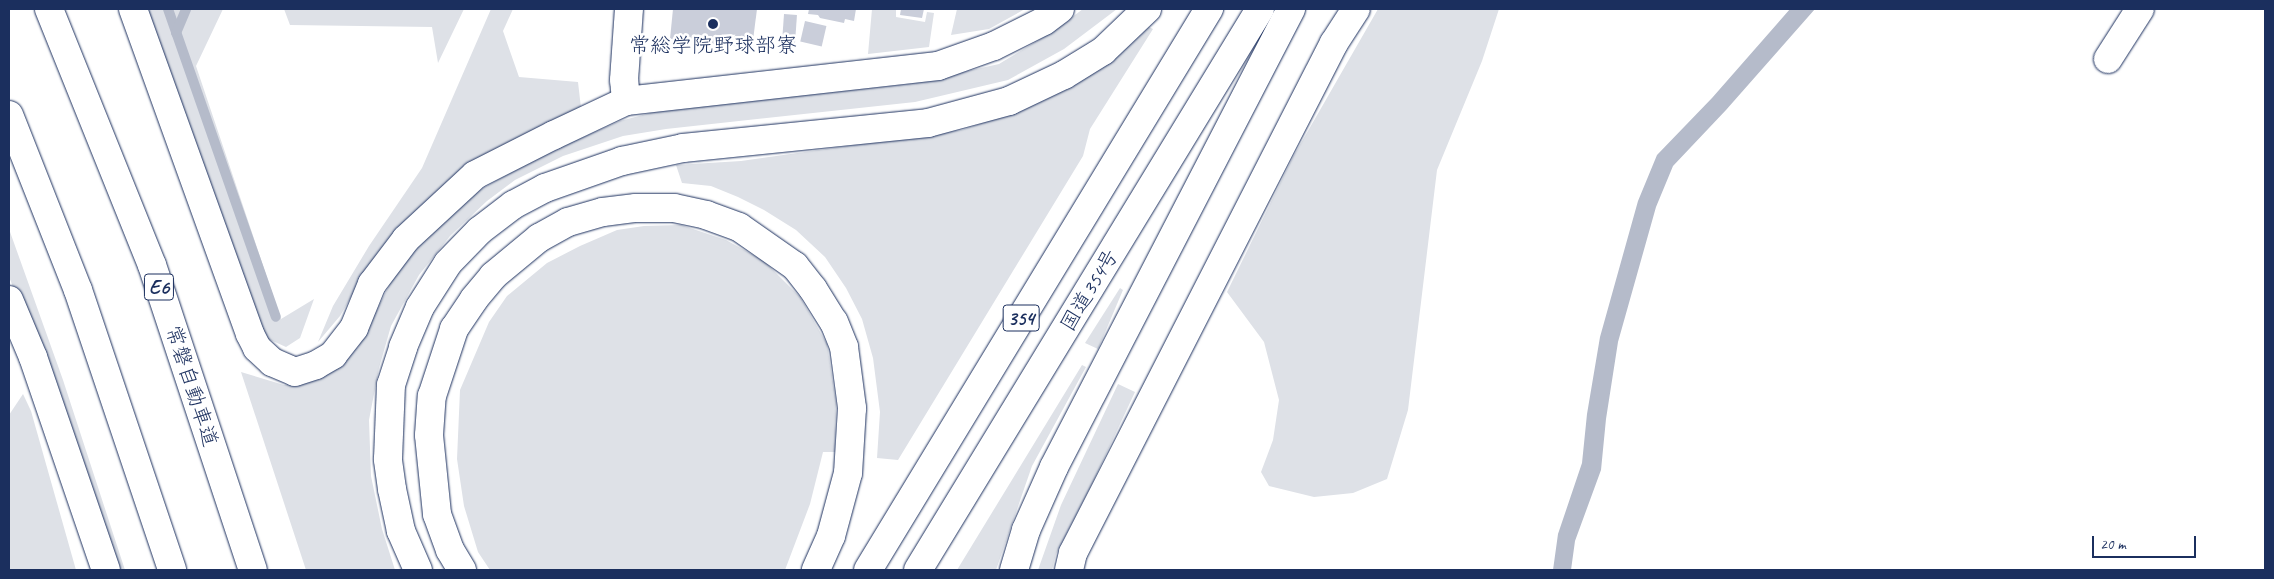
<!DOCTYPE html>
<meta charset="utf-8">
<style>
body{margin:0}
#map{position:relative;width:2274px;height:579px;overflow:hidden;background:#fff;font-family:Caveat,"Klee One",sans-serif}
div>[style]{position:absolute}
.green>*{inset:0;background:#dee1e7}
.water>*{inset:0;background:#b5bbca}
.stream>*{height:10px;margin:-5px;padding:0 5px;transform-origin:5px;border-radius:5px;background:#b5bbca}
.building>*{inset:0;background:#caceda;transform-origin:0 0}
.roads{filter:drop-shadow(0 0 1px #1b2f5e) drop-shadow(0 0 1px #1b2f5e)}
.minor>*{height:28px;margin:-14px;padding:0 14px;transform-origin:14px;border-radius:14px;background:#fff}
.highway>*{height:28px;margin:-14px;padding:0 14px;transform-origin:14px;border-radius:14px;background:#fff}
.dots>*{width:14px;height:14px;translate:-50% -50%;box-sizing:border-box;border:2px solid #fff;border-radius:50%}
span{translate:-50% -50%;white-space:nowrap;text-align:center;line-height:1.15;-webkit-text-stroke:5px #fff;paint-order:stroke}
.shield-label span{padding:1px 4px;background:#fff;border:1px solid;border-radius:4px;-webkit-text-stroke-width:0}
.shield-label{font-size:20px;color:#1b2f5e;font-weight:700}
.poi-label{font-size:21px;color:#1b2f5e}
.street-label{font-size:21px;color:#1b2f5e}
.frame{position:absolute;inset:0;border:10px solid #1b2f5e;pointer-events:none}
.scale{position:absolute;left:2092px;top:536px;width:104px;height:22px;box-sizing:border-box;border:2px solid #1b2f5e;border-top:0;padding-left:6px;font-size:15px;line-height:18px;white-space:nowrap;color:#1b2f5e;-webkit-text-stroke:4px #fff;paint-order:stroke}
</style>
<div id="map">
<div class="green">
<div style="clip-path:polygon(145px 9px,223px 9px,196px 66px,281px 319px,314px 299px,300px 338px,286px 347px,266px 338px)"></div>
<div style="clip-path:polygon(284px 9px,464px 9px,438px 63px,432px 27px,290px 25px)"></div>
<div style="clip-path:polygon(491px 9px,513px 9px,503px 31px,519px 77px,578px 82px,581px 108px,365px 273px,340px 316px,318px 342px,333px 306px,369px 246px,422px 168px)"></div>
<div style="clip-path:polygon(872px 9px,896px 9px,896px 17px,925px 22px,927px 12px,934px 13px,929px 47px,868px 54px)"></div>
<div style="clip-path:polygon(957px 9px,1025px 9px,989px 29px,951px 35px)"></div>
<div style="clip-path:polygon(1083px 9px,1117px 9px,1064px 49px,1008px 80px,915px 102px,666px 129px,623px 136px,563px 156px,515px 180px,487px 201px,450px 236px,419px 275px,391px 326px,379px 368px,369px 420px,371px 476px,382px 529px,395px 570px,306px 570px,241px 372px,284px 385px,311px 380px,331px 370px,358px 347px,398px 268px,434px 226px,483px 188px,547px 153px,620px 121px,662px 110px,909px 84px,999px 64px,1052px 32px)"></div>
<div style="clip-path:polygon(1378px 9px,1499px 9px,1482px 61px,1437px 170px,1408px 410px,1387px 479px,1353px 493px,1314px 497px,1269px 486px,1261px 472px,1273px 440px,1279px 400px,1264px 342px,1227px 292px,1293px 157px)"></div>
<div style="clip-path:polygon(1149px 27px,1153px 29px,1090px 129px,1083px 156px,898px 460px,877px 458px,880px 412px,873px 358px,862px 319px,846px 288px,825px 257px,796px 230px,764px 210px,738px 197px,711px 186px,682px 183px,676px 165px,741px 161px,962px 130px,1023px 109px,1078px 82px,1129px 46px)"></div>
<div style="clip-path:polygon(681px 225px,726px 240px,764px 261px,800px 297px,827px 344px,836px 402px,835px 452px,823px 452px,810px 504px,785px 570px,490px 570px,478px 552px,464px 506px,457px 459px,460px 390px,489px 322px,507px 296px,547px 263px,580px 246px,617px 230px,644px 226px)"></div>
<div style="clip-path:polygon(9px 229px,63px 380px,125px 570px,116px 570px,59px 399px,9px 277px)"></div>
<div style="clip-path:polygon(1120px 288px,1123px 290px,1098px 349px,1085px 343px)"></div>
<div style="clip-path:polygon(1082px 365px,1086px 367px,1032px 466px,996px 570px,957px 570px)"></div>
<div style="clip-path:polygon(1118px 384px,1135px 392px,1092px 484px,1056px 554px,1052px 570px,1038px 570px,1061px 505px)"></div>
<div style="clip-path:polygon(23px 394px,31px 411px,76px 570px,9px 570px,9px 415px)"></div>
</div>
<div class="water">
<div style="clip-path:polygon(1790px 9px,1815px 9px,1726px 110px,1673px 166px,1656px 207px,1618px 342px,1606px 419px,1601px 470px,1575px 541px,1571px 570px,1553px 570px,1558px 534px,1582px 463px,1587px 414px,1600px 337px,1638px 201px,1657px 155px,1712px 98px)"></div>
</div>
<div class="stream">
<div style="left:168px;top:9px;width:326px;rotate:70.7deg"></div>
<div style="left:176px;top:33px;width:26px;rotate:-67deg"></div>
</div>
<div class="building">
<div style="clip-path:polygon(673px 9px,757px 9px,752px 48px,670px 39px)"></div>
<div style="clip-path:polygon(809px 9px,856px 9px,854px 21px,845px 19px,844px 23px,820px 18px,818px 15px,808px 14px)"></div>
<div style="clip-path:polygon(901px 9px,924px 9px,922px 18px,900px 15px)"></div>
<div style="left:784px;top:14px;width:13px;height:30px;rotate:4deg"></div>
<div style="left:805px;top:21px;width:22px;height:21px;rotate:13deg"></div>
</div>
<div class="roads">
<div class="minor">
<div style="left:133px;top:9px;width:345px;rotate:70.2deg"></div>
<div style="left:250px;top:334px;width:16px;rotate:63deg"></div>
<div style="left:257px;top:348px;width:21px;rotate:43deg"></div>
<div style="left:272px;top:362px;width:25px;rotate:23deg"></div>
<div style="left:295px;top:372px;width:22px;rotate:-18deg"></div>
<div style="left:316px;top:365px;width:20px;rotate:-30deg"></div>
<div style="left:333px;top:355px;width:34px;rotate:-52deg"></div>
<div style="left:354px;top:328px;width:48px;rotate:-67.8deg"></div>
<div style="left:372px;top:284px;width:56px;rotate:-52.9deg"></div>
<div style="left:406px;top:239px;width:94px;rotate:-42.8deg"></div>
<div style="left:475px;top:175px;width:89px;rotate:-26.9deg"></div>
<div style="left:554px;top:135px;width:80px;rotate:-25.3deg"></div>
<div style="left:626px;top:101px;width:314px;rotate:-6.4deg"></div>
<div style="left:938px;top:66px;width:59px;rotate:-19.7deg"></div>
<div style="left:994px;top:46px;width:56px;rotate:-26.6deg"></div>
<div style="left:1044px;top:21px;width:20px;rotate:-37deg"></div>
<div style="left:2108px;top:59px;width:59px;rotate:-57.4deg"></div>
<div style="left:626px;top:101px;width:21px;rotate:-95deg"></div>
<div style="left:624px;top:80px;width:71px;rotate:-86deg"></div>
<div style="left:9px;top:300px;width:62px;rotate:67.2deg"></div>
<div style="left:33px;top:357px;width:225px;rotate:71.1deg"></div>
<div style="left:1069px;top:570px;width:17px;rotate:-77deg"></div>
<div style="left:1073px;top:553px;width:573px;rotate:-62.9deg"></div>
<div style="left:1334px;top:43px;width:40px;rotate:-57.1deg"></div>
</div>
<div class="highway">
<div style="left:49px;top:9px;width:276px;rotate:68.1deg"></div>
<div style="left:152px;top:265px;width:321px;rotate:71.7deg"></div>
<div style="left:9px;top:115px;width:188px;rotate:68.5deg"></div>
<div style="left:78px;top:290px;width:295px;rotate:71.4deg"></div>
<div style="left:418px;top:570px;width:43px;rotate:-113.6deg"></div>
<div style="left:401px;top:531px;width:43px;rotate:-102.1deg"></div>
<div style="left:392px;top:489px;width:30px;rotate:-98deg"></div>
<div style="left:388px;top:459px;width:74px;rotate:-87.7deg"></div>
<div style="left:391px;top:385px;width:40px;rotate:-72deg"></div>
<div style="left:403px;top:347px;width:43px;rotate:-67deg"></div>
<div style="left:420px;top:307px;width:52px;rotate:-57.5deg"></div>
<div style="left:448px;top:263px;width:45px;rotate:-45.9deg"></div>
<div style="left:479px;top:231px;width:43px;rotate:-37.4deg"></div>
<div style="left:513px;top:205px;width:36px;rotate:-28deg"></div>
<div style="left:545px;top:188px;width:82px;rotate:-19.3deg"></div>
<div style="left:622px;top:161px;width:62px;rotate:-12deg"></div>
<div style="left:683px;top:148px;width:246px;rotate:-5.8deg"></div>
<div style="left:928px;top:123px;width:84px;rotate:-15.2deg"></div>
<div style="left:1009px;top:101px;width:61px;rotate:-25.3deg"></div>
<div style="left:1064px;top:75px;width:46px;rotate:-31.6deg"></div>
<div style="left:1103px;top:51px;width:61px;rotate:-43.7deg"></div>
<div style="left:462px;top:570px;width:23px;rotate:-121deg"></div>
<div style="left:450px;top:550px;width:38px;rotate:-110deg"></div>
<div style="left:437px;top:514px;width:79px;rotate:-95.8deg"></div>
<div style="left:429px;top:435px;width:39px;rotate:-86deg"></div>
<div style="left:432px;top:396px;width:71px;rotate:-71.8deg"></div>
<div style="left:454px;top:329px;width:36px;rotate:-56deg"></div>
<div style="left:474px;top:299px;width:30px;rotate:-50deg"></div>
<div style="left:493px;top:276px;width:60px;rotate:-39.6deg"></div>
<div style="left:539px;top:238px;width:33px;rotate:-29deg"></div>
<div style="left:568px;top:222px;width:36px;rotate:-16deg"></div>
<div style="left:603px;top:212px;width:33px;rotate:-7deg"></div>
<div style="left:636px;top:208px;width:38px"></div>
<div style="left:674px;top:208px;width:33px;rotate:12deg"></div>
<div style="left:706px;top:215px;width:35px;rotate:20deg"></div>
<div style="left:739px;top:227px;width:68px;rotate:34.9deg"></div>
<div style="left:795px;top:266px;width:29px;rotate:52deg"></div>
<div style="left:813px;top:289px;width:39px;rotate:58deg"></div>
<div style="left:834px;top:322px;width:27px;rotate:68deg"></div>
<div style="left:844px;top:347px;width:62px;rotate:82.5deg"></div>
<div style="left:852px;top:408px;width:65px;rotate:93.5deg"></div>
<div style="left:848px;top:473px;width:65px;rotate:105.1deg"></div>
<div style="left:831px;top:536px;width:37px;rotate:114deg"></div>
<div style="left:868px;top:570px;width:657px;rotate:-58.71deg"></div>
<div style="left:918px;top:570px;width:657px;rotate:-58.63deg"></div>
<div style="left:1014px;top:570px;width:42px;rotate:-73.3deg"></div>
<div style="left:1026px;top:530px;width:69px;rotate:-66deg"></div>
<div style="left:1054px;top:467px;width:516px;rotate:-62.64deg"></div>
</div>
</div>
<div class="dots">
<div style="left:713px;top:24px;background:#1b2f5e"></div>
</div>
<div class="shield-label">
<span style="left:159px;top:287px">E6</span>
<span style="left:1021px;top:318px">354</span>
</div>
<div class="poi-label">
<span style="left:713px;top:45px">常総学院野球部寮</span>
</div>
<div class="street-label">
<span style="left:1089px;top:290px;rotate:-59deg">国道354号</span>
<span style="left:192px;top:386px;rotate:72deg">常磐自動車道</span>
</div>
<div class="frame"></div>
<div class="scale">20 m</div>
</div>
